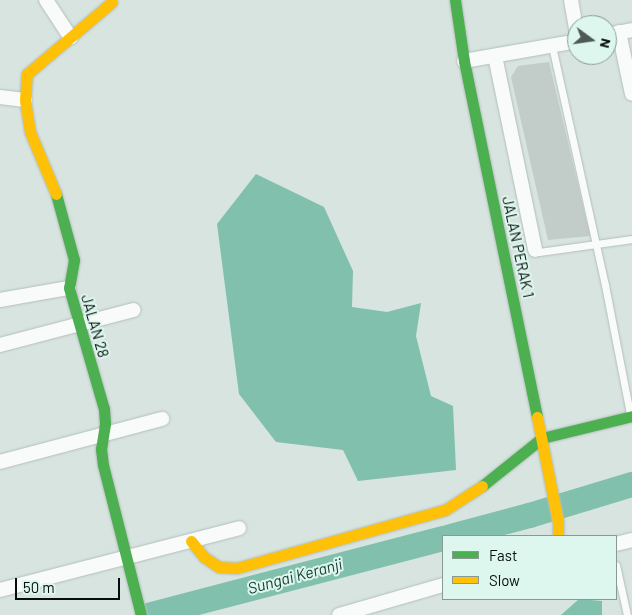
<!DOCTYPE html>
<style>
body{margin:0}
#map{position:relative;width:632px;height:615px;overflow:hidden;background:#d7e4df;font-family:Barlow,sans-serif}
div>[style]{position:absolute}
.water>*{inset:0;background:#80c0ac}
.river>*{height:25px;margin:-12.5px;padding:0 12.5px;transform-origin:12.5px;border-radius:12.5px;background:#80c0ac}
.building>*{inset:0;background:#c2ccc8}
.roads{filter:drop-shadow(0 0 1px #b4bebb) drop-shadow(0 0 1px #b4bebb)}
.lane>*{height:7px;margin:-3.5px;padding:0 3.5px;transform-origin:3.5px;border-radius:3.5px;background:#f9fbfa}
.street>*{height:14px;margin:-7px;padding:0 7px;transform-origin:7px;border-radius:7px;background:#f9fbfa}
.fast>*{height:11px;margin:-5.5px;padding:0 5.5px;transform-origin:5.5px;border-radius:5.5px;background:#4caf50}
.slow>*{height:11px;margin:-5.5px;padding:0 5.5px;transform-origin:5.5px;border-radius:5.5px;background:#ffc107}
span{translate:-50% -50%;white-space:nowrap;text-align:center;line-height:1.15;-webkit-text-stroke:4px #def7ee;paint-order:stroke}
.street-label{font-size:15px;color:#060e0b}
.water-label{font-size:16px;color:#184034;font-style:italic}
.legend{position:absolute;left:442px;top:535px;width:175px;height:65px;box-sizing:border-box;background:#def7ee;border:1px solid #889a93;margin:0;padding:6px 9px;list-style:none;font-size:15px;color:#060e0b}
.legend li{display:flex;align-items:center;gap:10px;height:25px}
.legend b{width:25px;border:1px solid #889a93}
.north{position:absolute;left:567px;top:15px;width:50px;height:50px;box-sizing:border-box;background:#def7ee;border:1px solid #889a93;border-radius:50%;rotate:104deg;font-size:14px;font-weight:700;line-height:20px;text-align:center;color:#060e0b}
.north::after{content:'';display:block;margin:auto;width:18px;height:22px;background:#4f5955;clip-path:polygon(50% 0,100% 100%,50% 72%,0 100%)}
.scale{position:absolute;left:15px;top:578px;width:105px;height:22px;box-sizing:border-box;border:2px solid #060e0b;border-top:0;padding-left:6px;font-size:15px;line-height:18px;white-space:nowrap;color:#060e0b;-webkit-text-stroke:4px #def7ee;paint-order:stroke}
</style>
<div id="map">
<div class="water">
<div style="clip-path:polygon(256px 174px,324px 207px,353px 271px,352px 307px,387px 312px,421px 303px,416px 336px,431px 396px,453px 406px,456px 470px,358px 481px,343px 450px,276px 442px,239px 394px,217px 224px)"></div>
<div style="clip-path:polygon(579px 599px,602px 601px,602px 615px,561px 615px)"></div>
</div>
<div class="river">
<div style="left:450px;top:536px;width:82px;rotate:-14.9deg"></div>
<div style="left:529px;top:515px;width:108px;rotate:-16.8deg"></div>
<div style="left:147px;top:615px;width:306px;rotate:-14.6deg"></div>
</div>
<div class="building">
<div style="clip-path:polygon(549px 62px,590px 236px,548px 240px,511px 77px,518px 66px)"></div>
</div>
<div class="roads">
<div class="lane">
<div style="left:552px;top:46px;width:245px;rotate:77.5deg"></div>
<div style="left:605px;top:285px;width:131px;rotate:79deg"></div>
<div style="left:535px;top:250px;width:4px;rotate:27deg"></div>
<div style="left:539px;top:252px;width:94px;rotate:-8deg"></div>
<div style="left:616px;top:565px;width:51px;rotate:77.6deg"></div>
</div>
<div class="street">
<div style="left:46px;top:0;width:45px;rotate:56.7deg"></div>
<div style="left:571px;top:0;width:34px;rotate:80deg"></div>
<div style="left:619px;top:32px;width:63px;rotate:78.2deg"></div>
<div style="left:607px;top:35px;width:25px;rotate:-11deg"></div>
<div style="left:495px;top:56px;width:198px;rotate:78.3deg"></div>
<div style="left:464px;top:61px;width:115px;rotate:-10deg"></div>
<div style="left:0;top:97px;width:25px;rotate:7deg"></div>
<div style="left:0;top:300px;width:70px;rotate:-9.9deg"></div>
<div style="left:0;top:345px;width:138px;rotate:-14.7deg"></div>
<div style="left:0;top:462px;width:168px;rotate:-14.9deg"></div>
<div style="left:616px;top:544px;width:16px;rotate:-14deg"></div>
<div style="left:0;top:590px;width:247px;rotate:-14.5deg"></div>
<div style="left:339px;top:615px;width:108px;rotate:-16.1deg"></div>
</div>
<div class="fast">
<div style="left:455px;top:0;width:62px;rotate:81.6deg"></div>
<div style="left:464px;top:61px;width:363px;rotate:78.4deg"></div>
<div style="left:56px;top:194px;width:68px;rotate:74.7deg"></div>
<div style="left:74px;top:260px;width:28px;rotate:100deg"></div>
<div style="left:69px;top:288px;width:126px;rotate:73.9deg"></div>
<div style="left:104px;top:409px;width:15px;rotate:86deg"></div>
<div style="left:105px;top:424px;width:25px;rotate:99deg"></div>
<div style="left:101px;top:449px;width:16px;rotate:83deg"></div>
<div style="left:103px;top:465px;width:155px;rotate:75.8deg"></div>
<div style="left:482px;top:486px;width:77px;rotate:-38.7deg"></div>
<div style="left:542px;top:438px;width:93px;rotate:-13.7deg"></div>
</div>
<div class="slow">
<div style="left:56px;top:194px;width:67px;rotate:-112.8deg"></div>
<div style="left:30px;top:132px;width:32px;rotate:-99deg"></div>
<div style="left:25px;top:100px;width:26px;rotate:-86deg"></div>
<div style="left:27px;top:74px;width:111px;rotate:-40.3deg"></div>
<div style="left:537px;top:417px;width:107px;rotate:78.7deg"></div>
<div style="left:558px;top:522px;width:14px;rotate:90deg"></div>
<div style="left:191px;top:541px;width:21px;rotate:51deg"></div>
<div style="left:204px;top:557px;width:18px;rotate:34deg"></div>
<div style="left:219px;top:567px;width:18px;rotate:3deg"></div>
<div style="left:237px;top:568px;width:216px;rotate:-15.6deg"></div>
<div style="left:445px;top:510px;width:44px;rotate:-33deg"></div>
</div>
</div>
<div class="street-label">
<span style="left:518px;top:247px;rotate:78deg">JALAN PERAK 1</span>
<span style="left:95px;top:326px;rotate:74deg">JALAN 28</span>
</div>
<div class="water-label">
<span style="left:295px;top:576px;rotate:-15deg">Sungai Keranji</span>
</div>
<ul class="legend">
<li><b style="height:6px;background:#4caf50"></b>Fast</li>
<li><b style="height:6px;background:#ffc107"></b>Slow</li>
</ul>
<div class="north">N</div>
<div class="scale">50 m</div>
</div>
